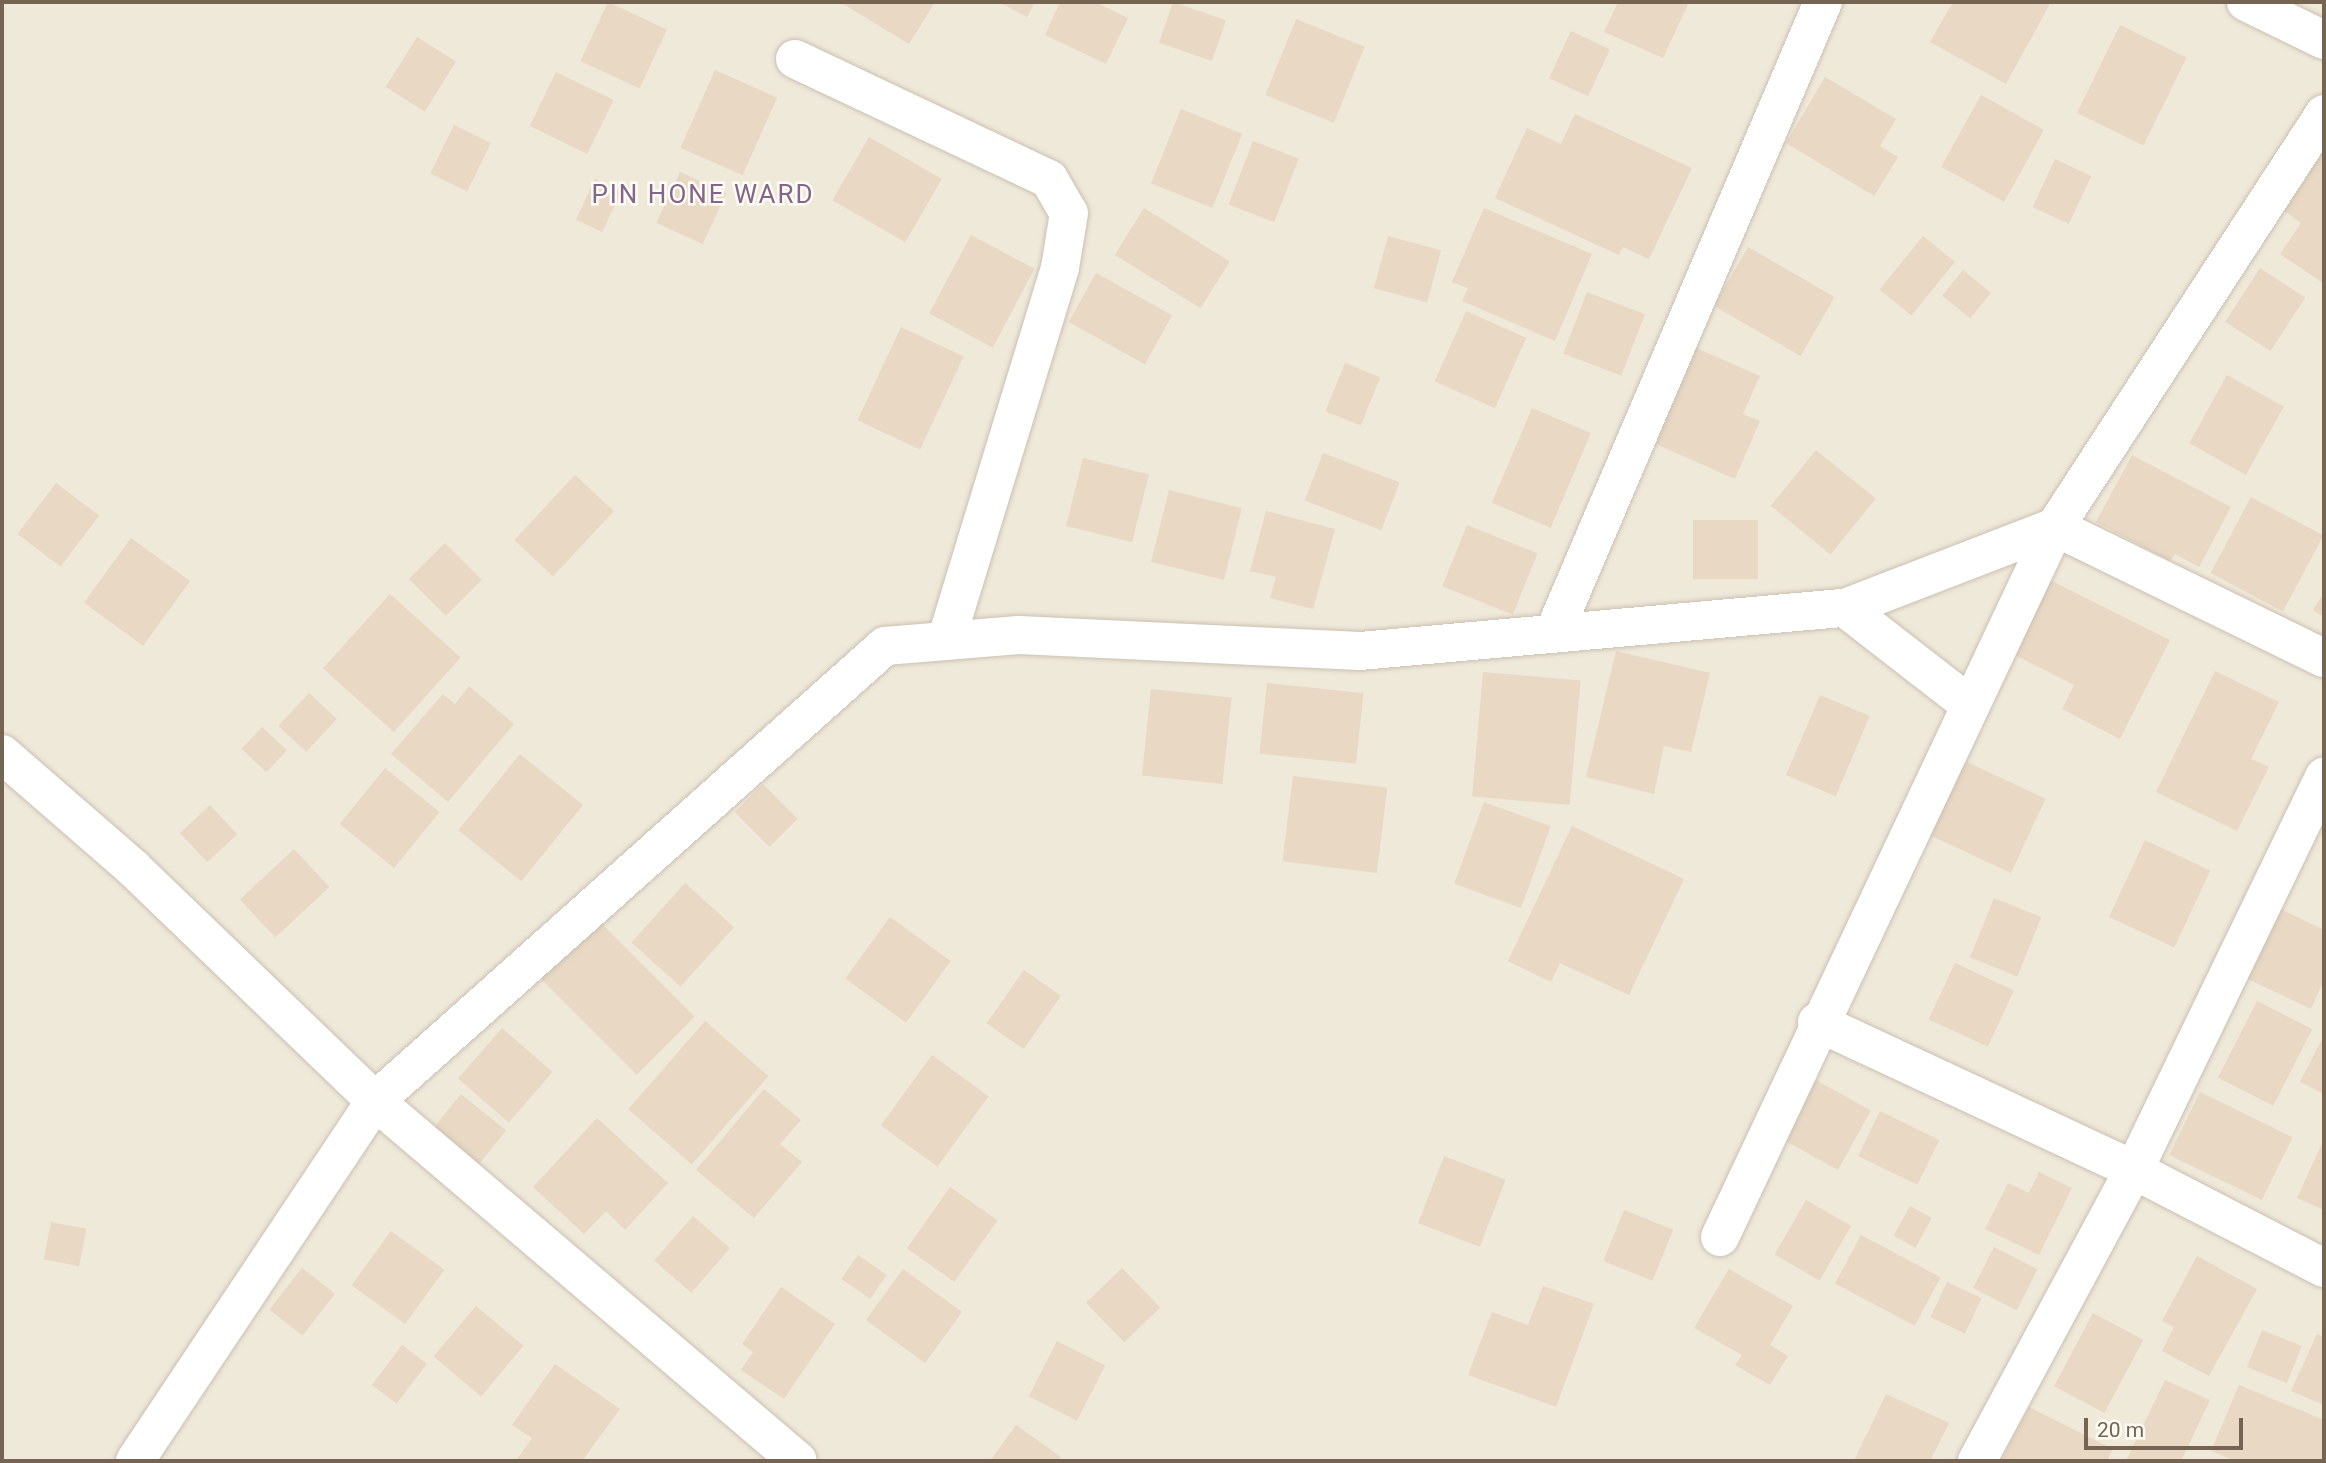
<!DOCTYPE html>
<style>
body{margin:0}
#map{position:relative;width:2326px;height:1463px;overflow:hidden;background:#fbf8ee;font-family:Roboto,sans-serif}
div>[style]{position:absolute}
.residential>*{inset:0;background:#efe9da;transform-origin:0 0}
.building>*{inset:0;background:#e8d8c4;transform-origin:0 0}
.roads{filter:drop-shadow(0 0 2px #cbc0b1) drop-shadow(0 0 2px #cbc0b1)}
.street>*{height:38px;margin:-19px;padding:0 19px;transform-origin:19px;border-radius:19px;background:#fff}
.secondary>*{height:38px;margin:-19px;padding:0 19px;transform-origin:19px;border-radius:19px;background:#fff}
span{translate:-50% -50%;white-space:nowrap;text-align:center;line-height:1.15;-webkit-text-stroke:5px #fefcf4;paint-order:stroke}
.quarter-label{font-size:26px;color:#836689;letter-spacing:2px}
.frame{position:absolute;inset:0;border:4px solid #756452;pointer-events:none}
.scale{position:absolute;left:2084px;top:1418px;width:159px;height:32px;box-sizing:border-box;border:4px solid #756452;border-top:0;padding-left:9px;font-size:21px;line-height:24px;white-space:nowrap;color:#756452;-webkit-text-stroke:5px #fefcf4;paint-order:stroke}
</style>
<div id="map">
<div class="residential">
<div style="left:2px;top:2px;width:2322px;height:1459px"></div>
</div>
<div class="building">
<div style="left:608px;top:2px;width:65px;height:65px;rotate:25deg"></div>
<div style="clip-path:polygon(840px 2px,935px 2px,909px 44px)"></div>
<div style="clip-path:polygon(999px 2px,1035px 2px,1027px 17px)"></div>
<div style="clip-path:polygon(1060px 2px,1095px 2px,1128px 18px,1106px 64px,1045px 35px)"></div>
<div style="left:1173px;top:2px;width:56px;height:43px;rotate:19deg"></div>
<div style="clip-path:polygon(1618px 2px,1689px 2px,1663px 58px,1604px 32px)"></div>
<div style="clip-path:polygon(1953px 2px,2051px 2px,2006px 84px,1930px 42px)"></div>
<div style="left:1296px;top:19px;width:74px;height:82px;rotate:22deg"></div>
<div style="left:2120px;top:25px;width:74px;height:98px;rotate:26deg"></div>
<div style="left:1571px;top:31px;width:43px;height:52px;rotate:25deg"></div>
<div style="left:417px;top:37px;width:46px;height:59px;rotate:32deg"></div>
<div style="left:715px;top:70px;width:68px;height:85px;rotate:24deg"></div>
<div style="left:556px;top:72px;width:64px;height:60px;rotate:26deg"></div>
<div style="clip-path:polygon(1825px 77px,1896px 119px,1880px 146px,1898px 157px,1874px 196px,1786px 143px)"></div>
<div style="left:1981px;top:95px;width:72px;height:82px;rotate:29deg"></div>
<div style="left:1181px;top:109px;width:66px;height:80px;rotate:22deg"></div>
<div style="clip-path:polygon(1575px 114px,1692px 168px,1649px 259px,1623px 247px,1619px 255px,1495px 198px,1527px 128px,1561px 144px)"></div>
<div style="left:454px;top:125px;width:41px;height:54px;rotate:26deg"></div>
<div style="left:869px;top:137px;width:84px;height:73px;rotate:30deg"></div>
<div style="left:1253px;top:141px;width:49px;height:68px;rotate:21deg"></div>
<div style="clip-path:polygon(2324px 144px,2324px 282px,2323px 283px,2280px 254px,2301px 223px,2273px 203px)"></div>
<div style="left:2055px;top:159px;width:40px;height:53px;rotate:25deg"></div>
<div style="left:680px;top:172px;width:51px;height:56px;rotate:25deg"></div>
<div style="left:595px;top:179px;width:29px;height:45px;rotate:25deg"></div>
<div style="left:1144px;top:208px;width:101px;height:55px;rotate:32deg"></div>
<div style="clip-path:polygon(1484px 208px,1592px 254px,1555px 341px,1462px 301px,1468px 288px,1452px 282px)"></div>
<div style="left:971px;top:235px;width:72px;height:89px;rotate:28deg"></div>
<div style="left:1388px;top:236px;width:55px;height:54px;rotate:15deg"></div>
<div style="left:1923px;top:236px;width:41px;height:69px;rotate:39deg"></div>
<div style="left:1748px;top:247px;width:100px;height:68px;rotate:30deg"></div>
<div style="left:2260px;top:268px;width:54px;height:64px;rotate:33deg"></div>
<div style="left:1963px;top:270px;width:36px;height:33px;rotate:39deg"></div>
<div style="left:1096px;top:273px;width:87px;height:56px;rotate:29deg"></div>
<div style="left:1587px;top:292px;width:62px;height:66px;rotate:21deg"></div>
<div style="left:1466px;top:311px;width:66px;height:77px;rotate:24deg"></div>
<div style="left:901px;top:327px;width:69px;height:103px;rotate:25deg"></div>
<div style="clip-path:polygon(1692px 346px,1760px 376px,1743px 414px,1760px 421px,1735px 479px,1649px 441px)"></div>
<div style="left:1345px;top:363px;width:38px;height:52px;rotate:22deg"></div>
<div style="left:2227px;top:375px;width:65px;height:78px;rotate:29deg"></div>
<div style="left:1532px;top:408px;width:64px;height:103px;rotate:23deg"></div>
<div style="left:1816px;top:450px;width:77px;height:72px;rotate:39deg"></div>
<div style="left:1323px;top:453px;width:82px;height:51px;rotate:21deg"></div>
<div style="clip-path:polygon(2132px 455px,2231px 507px,2199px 567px,2175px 554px,2170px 561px,2096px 522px)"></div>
<div style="left:1083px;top:458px;width:68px;height:70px;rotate:14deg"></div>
<div style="left:575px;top:475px;width:53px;height:89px;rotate:43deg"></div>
<div style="left:56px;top:483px;width:54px;height:64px;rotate:37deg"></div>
<div style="left:1169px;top:490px;width:75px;height:74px;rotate:14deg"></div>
<div style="left:2251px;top:497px;width:82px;height:86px;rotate:28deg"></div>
<div style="clip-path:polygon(1266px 511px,1335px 529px,1313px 609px,1270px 598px,1276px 577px,1250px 571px)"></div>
<div style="left:1693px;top:520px;width:65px;height:59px"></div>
<div style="left:1467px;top:525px;width:76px;height:66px;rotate:22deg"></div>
<div style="left:131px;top:538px;width:73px;height:80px;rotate:36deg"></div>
<div style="left:445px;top:543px;width:52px;height:51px;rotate:45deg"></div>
<div style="clip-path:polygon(2050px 580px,2170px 640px,2120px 739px,2062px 709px,2074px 685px,2013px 654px)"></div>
<div style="clip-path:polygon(2324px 593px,2324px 617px,2313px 610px)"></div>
<div style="left:390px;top:594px;width:95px;height:100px;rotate:42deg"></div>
<div style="clip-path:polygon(1616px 651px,1710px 673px,1691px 752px,1664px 746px,1654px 794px,1586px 777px)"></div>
<div style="clip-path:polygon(2215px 671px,2279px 702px,2251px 759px,2269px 767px,2237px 831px,2156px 792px)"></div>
<div style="left:1483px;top:672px;width:98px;height:125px;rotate:5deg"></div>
<div style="left:1267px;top:683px;width:97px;height:71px;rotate:6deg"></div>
<div style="clip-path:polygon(469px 686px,514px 724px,448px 802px,391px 754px,443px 694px,455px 704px)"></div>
<div style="left:1151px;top:689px;width:81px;height:87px;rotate:6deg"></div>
<div style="left:309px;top:693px;width:38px;height:45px;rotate:43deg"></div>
<div style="left:1820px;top:695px;width:54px;height:87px;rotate:23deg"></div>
<div style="left:262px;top:727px;width:34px;height:30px;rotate:43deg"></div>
<div style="left:520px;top:754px;width:81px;height:98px;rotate:39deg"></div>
<div style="left:1954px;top:756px;width:101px;height:82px;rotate:25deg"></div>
<div style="left:385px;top:768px;width:70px;height:72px;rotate:39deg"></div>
<div style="left:1293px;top:776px;width:95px;height:86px;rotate:7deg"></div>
<div style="left:763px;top:784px;width:49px;height:40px;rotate:45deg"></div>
<div style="left:1484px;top:802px;width:71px;height:87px;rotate:20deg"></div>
<div style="left:210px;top:805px;width:40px;height:41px;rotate:47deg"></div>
<div style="clip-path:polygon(1572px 826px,1684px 879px,1629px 995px,1560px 963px,1551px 982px,1508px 961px)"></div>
<div style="left:2145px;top:840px;width:72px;height:85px;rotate:25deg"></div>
<div style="left:294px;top:849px;width:52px;height:74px;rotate:47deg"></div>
<div style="left:685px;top:883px;width:66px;height:80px;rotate:42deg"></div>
<div style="left:1994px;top:898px;width:51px;height:64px;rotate:22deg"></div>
<div style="clip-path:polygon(2281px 909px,2324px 930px,2324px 980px,2311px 1009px,2248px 979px)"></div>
<div style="left:595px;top:917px;width:141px;height:82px;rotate:45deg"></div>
<div style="left:890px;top:917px;width:75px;height:76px;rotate:36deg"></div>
<div style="left:1955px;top:963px;width:65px;height:62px;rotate:25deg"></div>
<div style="left:1024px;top:970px;width:45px;height:65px;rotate:35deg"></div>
<div style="left:2257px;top:1001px;width:62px;height:86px;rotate:27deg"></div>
<div style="left:705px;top:1021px;width:84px;height:117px;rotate:41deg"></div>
<div style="left:502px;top:1028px;width:67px;height:67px;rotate:41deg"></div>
<div style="clip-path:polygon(2324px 1035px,2324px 1094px,2300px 1082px)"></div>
<div style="left:932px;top:1055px;width:70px;height:87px;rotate:36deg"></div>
<div style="left:1814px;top:1079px;width:65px;height:68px;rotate:29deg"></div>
<div style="clip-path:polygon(764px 1089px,801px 1120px,780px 1144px,802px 1162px,754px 1218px,696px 1170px)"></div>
<div style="left:2200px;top:1092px;width:103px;height:70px;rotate:26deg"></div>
<div style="left:461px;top:1094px;width:58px;height:50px;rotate:39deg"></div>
<div style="left:1880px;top:1111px;width:66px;height:50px;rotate:26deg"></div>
<div style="clip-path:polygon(597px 1118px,668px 1183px,625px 1230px,606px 1211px,584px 1234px,533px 1187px)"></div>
<div style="clip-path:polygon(2324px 1139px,2324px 1210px,2297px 1198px)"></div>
<div style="left:1444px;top:1156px;width:66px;height:72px;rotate:21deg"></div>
<div style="clip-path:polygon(2039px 1172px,2072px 1188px,2039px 1255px,1985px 1229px,2008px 1183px,2029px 1193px)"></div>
<div style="left:950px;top:1187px;width:58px;height:75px;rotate:35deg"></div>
<div style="left:1806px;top:1200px;width:52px;height:63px;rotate:30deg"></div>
<div style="left:1910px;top:1206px;width:25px;height:34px;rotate:29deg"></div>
<div style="left:1624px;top:1210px;width:53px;height:55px;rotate:22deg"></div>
<div style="left:693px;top:1216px;width:49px;height:59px;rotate:41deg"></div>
<div style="left:51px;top:1222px;width:36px;height:38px;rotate:11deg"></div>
<div style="left:391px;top:1231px;width:66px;height:67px;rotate:36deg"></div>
<div style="left:1861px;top:1235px;width:90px;height:55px;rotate:28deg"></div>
<div style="left:1994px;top:1247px;width:49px;height:46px;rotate:27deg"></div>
<div style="left:858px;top:1255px;width:35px;height:29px;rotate:35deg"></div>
<div style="clip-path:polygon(2197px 1256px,2257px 1289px,2209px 1376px,2162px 1351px,2174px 1327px,2162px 1321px)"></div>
<div style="left:302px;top:1268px;width:42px;height:53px;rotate:38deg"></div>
<div style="left:1122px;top:1268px;width:55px;height:50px;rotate:46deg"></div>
<div style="left:903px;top:1269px;width:73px;height:63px;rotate:36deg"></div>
<div style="clip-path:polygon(1729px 1269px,1793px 1306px,1770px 1345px,1788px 1356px,1770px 1385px,1735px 1365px,1742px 1355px,1694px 1328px)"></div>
<div style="left:1947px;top:1282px;width:38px;height:39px;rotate:25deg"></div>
<div style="clip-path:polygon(1543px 1286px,1594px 1304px,1556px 1407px,1468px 1375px,1492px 1312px,1528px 1325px)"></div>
<div style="clip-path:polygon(781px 1287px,835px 1324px,784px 1399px,741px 1370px,753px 1352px,742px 1344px)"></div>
<div style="left:476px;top:1306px;width:62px;height:66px;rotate:40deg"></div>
<div style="left:2093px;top:1313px;width:57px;height:83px;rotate:28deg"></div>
<div style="left:2262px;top:1330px;width:43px;height:40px;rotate:22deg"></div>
<div style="clip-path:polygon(2317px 1334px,2324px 1337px,2324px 1405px,2291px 1391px)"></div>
<div style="left:1057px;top:1341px;width:54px;height:62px;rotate:27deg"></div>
<div style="left:402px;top:1345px;width:31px;height:50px;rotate:37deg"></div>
<div style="clip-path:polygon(555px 1364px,620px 1409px,582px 1461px,516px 1461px,532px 1438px,512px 1425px)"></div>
<div style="clip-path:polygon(2165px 1380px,2210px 1400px,2181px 1461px,2126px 1461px)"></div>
<div style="clip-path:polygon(2239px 1385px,2324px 1420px,2323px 1461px,2236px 1461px,2211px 1451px)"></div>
<div style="clip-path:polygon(1886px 1394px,1949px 1423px,1930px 1461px,1854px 1461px)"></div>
<div style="clip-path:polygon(2029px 1407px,2113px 1449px,2107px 1461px,2001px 1461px)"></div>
<div style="clip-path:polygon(1016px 1425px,1061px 1457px,1058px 1461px,990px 1461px)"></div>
</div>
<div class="roads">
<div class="street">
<div style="left:795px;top:59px;width:281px;rotate:25.3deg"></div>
<div style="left:1049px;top:179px;width:39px;rotate:60deg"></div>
<div style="left:1069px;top:213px;width:56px;rotate:99.3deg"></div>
<div style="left:1060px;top:268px;width:390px;rotate:107deg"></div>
<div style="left:1845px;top:608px;width:158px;rotate:37.8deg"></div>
<div style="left:1555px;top:630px;width:683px;rotate:-66.89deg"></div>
<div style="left:2px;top:754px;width:174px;rotate:41deg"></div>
<div style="left:133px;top:868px;width:336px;rotate:43.9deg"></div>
<div style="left:375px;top:1101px;width:555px;rotate:40.4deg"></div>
<div style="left:1817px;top:1022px;width:350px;rotate:25deg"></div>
<div style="left:2134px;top:1170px;width:214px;rotate:27.3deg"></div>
<div style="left:1720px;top:1237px;width:785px;rotate:-64.74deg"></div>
<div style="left:2055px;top:527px;width:493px;rotate:-56.9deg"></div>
<div style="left:135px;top:1461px;width:433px;rotate:-56.3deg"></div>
<div style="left:375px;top:1101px;width:683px;rotate:-41.74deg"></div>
<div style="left:885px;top:646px;width:134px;rotate:-4.7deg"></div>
<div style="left:1019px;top:635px;width:341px;rotate:2.7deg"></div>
<div style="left:1360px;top:651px;width:487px;rotate:-5.1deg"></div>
<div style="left:1845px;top:608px;width:225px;rotate:-21.1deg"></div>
<div style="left:2055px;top:527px;width:299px;rotate:26deg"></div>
<div style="left:1977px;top:1461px;width:331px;rotate:-61.7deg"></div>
<div style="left:2134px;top:1170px;width:437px;rotate:-64.2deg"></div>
</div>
<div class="secondary">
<div style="left:2246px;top:2px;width:87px;rotate:26deg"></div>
</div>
</div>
<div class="quarter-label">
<span style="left:703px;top:195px">PIN HONE WARD</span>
</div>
<div class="frame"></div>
<div class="scale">20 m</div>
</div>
